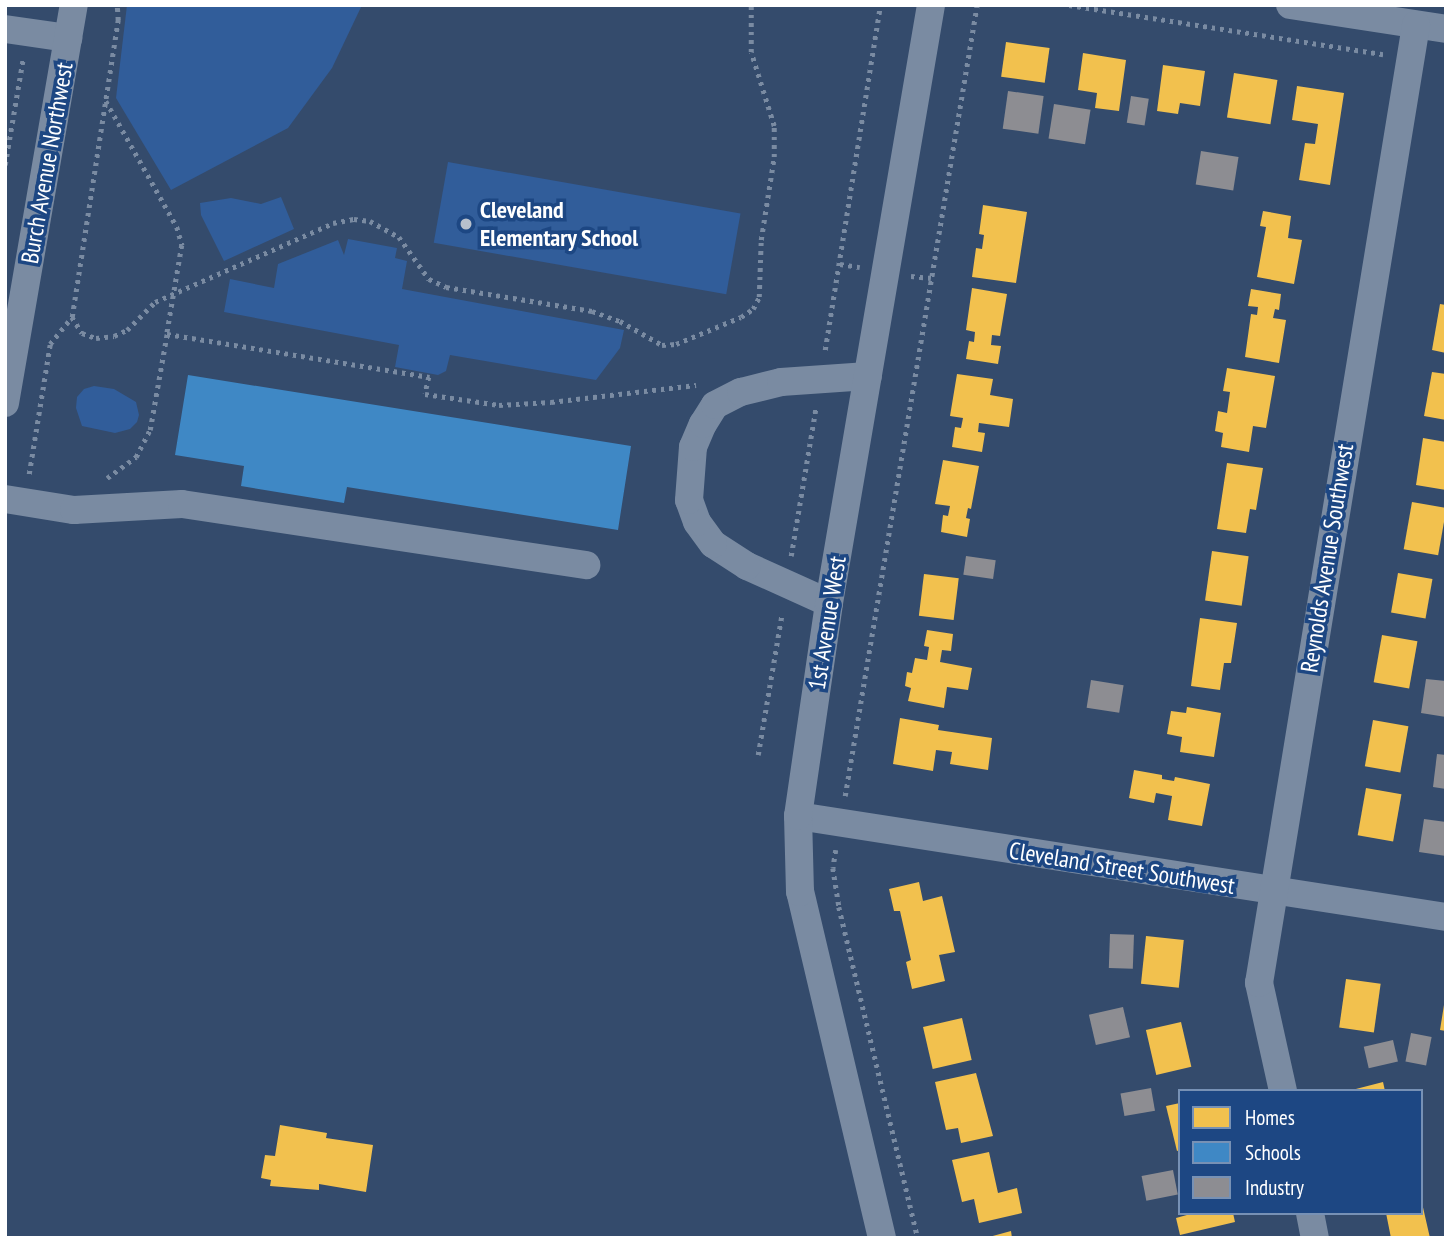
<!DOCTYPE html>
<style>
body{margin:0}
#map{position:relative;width:1451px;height:1243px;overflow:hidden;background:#344b6c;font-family:"PT Sans Narrow",sans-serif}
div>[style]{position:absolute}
.green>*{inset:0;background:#315d9a;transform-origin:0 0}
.homes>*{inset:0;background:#f2c14e;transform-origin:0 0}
.schools>*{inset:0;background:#3f88c5}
.industry>*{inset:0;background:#8d8d92;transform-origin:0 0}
.path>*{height:4.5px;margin-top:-2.25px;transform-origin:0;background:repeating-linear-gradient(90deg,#7a8ba2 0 3.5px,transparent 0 8.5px)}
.minor>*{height:28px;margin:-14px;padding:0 14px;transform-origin:14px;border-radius:14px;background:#7a8ba2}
.dots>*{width:19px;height:19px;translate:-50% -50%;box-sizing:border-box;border:4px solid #1d4783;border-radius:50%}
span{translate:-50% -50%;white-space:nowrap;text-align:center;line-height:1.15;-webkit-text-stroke:7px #1d4783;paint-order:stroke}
.street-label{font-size:24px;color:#fff}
.poi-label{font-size:24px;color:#fff;font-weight:700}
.left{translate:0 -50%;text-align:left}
.frame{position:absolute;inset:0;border:7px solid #fff;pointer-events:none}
.legend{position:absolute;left:1178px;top:1089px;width:245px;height:126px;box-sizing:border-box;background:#1d4783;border:2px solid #7791b5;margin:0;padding:9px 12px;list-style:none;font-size:21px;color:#fff}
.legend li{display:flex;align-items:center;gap:14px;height:35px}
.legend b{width:35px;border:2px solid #7791b5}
</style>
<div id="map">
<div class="green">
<div style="clip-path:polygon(127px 5px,362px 5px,332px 68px,288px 128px,171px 190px,116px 98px)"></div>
<div style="left:448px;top:162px;width:297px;height:82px;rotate:10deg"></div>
<div style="clip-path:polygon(281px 197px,294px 229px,224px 261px,201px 215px,200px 203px,231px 198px,261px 204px)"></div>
<div style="clip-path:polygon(348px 239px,397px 248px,395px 258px,407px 261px,402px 289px,624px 330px,620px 348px,596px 380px,450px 355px,446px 371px,438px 375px,395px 367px,399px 345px,224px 312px,230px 279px,274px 288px,278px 264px,338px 240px,344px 255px)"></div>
<div style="clip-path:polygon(94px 386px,114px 389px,136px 402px,139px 415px,137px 422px,130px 429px,115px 433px,82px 426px,76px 408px,77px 397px,84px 389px)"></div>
</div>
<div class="homes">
<div style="left:1006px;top:42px;width:44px;height:35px;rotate:8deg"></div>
<div style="clip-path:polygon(1083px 53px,1126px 60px,1119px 111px,1095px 108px,1097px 93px,1078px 90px)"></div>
<div style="clip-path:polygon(1163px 65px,1205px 71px,1200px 106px,1180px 103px,1178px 114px,1157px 111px)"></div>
<div style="left:1234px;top:73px;width:44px;height:45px;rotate:9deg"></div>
<div style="clip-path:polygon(1297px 86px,1344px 93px,1330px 185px,1299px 180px,1305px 143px,1315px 144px,1318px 124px,1292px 120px)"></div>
<div style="clip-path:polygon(983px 205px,1027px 212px,1016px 283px,972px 277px,976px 248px,982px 249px,984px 235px,979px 234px)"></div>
<div style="clip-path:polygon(1263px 211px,1291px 216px,1288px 238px,1302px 240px,1294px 284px,1257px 277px,1266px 227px,1260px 226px)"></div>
<div style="clip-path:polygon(972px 288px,1007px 294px,1000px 336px,992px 335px,991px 345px,1001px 346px,998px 364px,966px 359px,969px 341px,974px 342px,975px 332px,966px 330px)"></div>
<div style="clip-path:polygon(1251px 289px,1281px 294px,1279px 310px,1275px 309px,1273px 318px,1286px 320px,1279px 363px,1245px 357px,1251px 314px,1257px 315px,1258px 307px,1248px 306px)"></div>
<div style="clip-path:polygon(1440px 304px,1446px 305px,1446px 353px,1432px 350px)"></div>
<div style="clip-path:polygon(1227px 368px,1275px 376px,1266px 428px,1253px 426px,1249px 452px,1221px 447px,1223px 433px,1215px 431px,1218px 411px,1227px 413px,1230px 392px,1223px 391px)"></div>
<div style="clip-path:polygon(1432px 372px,1446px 374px,1446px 420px,1424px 416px)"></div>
<div style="clip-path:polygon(957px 374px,993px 379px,990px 395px,1013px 399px,1009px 427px,979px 423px,978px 432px,985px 433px,982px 452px,952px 447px,955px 427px,961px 428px,963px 418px,950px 416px)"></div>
<div style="clip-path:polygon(1423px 438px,1446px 442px,1446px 490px,1416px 485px)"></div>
<div style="clip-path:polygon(943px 460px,979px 466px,971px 509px,968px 508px,966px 518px,970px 519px,967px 537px,941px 532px,943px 515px,948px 516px,950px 506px,935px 504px)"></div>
<div style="clip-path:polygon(1227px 463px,1263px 468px,1256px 510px,1250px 509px,1246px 533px,1217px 529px)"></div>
<div style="left:1412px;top:502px;width:35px;height:48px;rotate:10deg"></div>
<div style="left:1212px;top:551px;width:37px;height:50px;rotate:8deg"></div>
<div style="left:1398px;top:573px;width:35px;height:40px;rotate:10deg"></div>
<div style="left:924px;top:574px;width:35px;height:42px;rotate:7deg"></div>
<div style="clip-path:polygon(1200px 618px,1237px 623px,1231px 663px,1224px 663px,1220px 690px,1191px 686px)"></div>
<div style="clip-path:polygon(927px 630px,953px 634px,951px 651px,942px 650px,940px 662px,972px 668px,968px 690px,947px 687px,944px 708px,908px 701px,911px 688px,905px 686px,907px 672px,912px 673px,915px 658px,927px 660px,929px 647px,924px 646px)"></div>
<div style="left:1382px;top:635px;width:36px;height:48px;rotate:10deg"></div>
<div style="clip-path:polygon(1187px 707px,1221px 713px,1214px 757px,1180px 752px,1182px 737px,1167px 734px,1171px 711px,1186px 713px)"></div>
<div style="clip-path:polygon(900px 718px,939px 725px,938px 730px,992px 738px,988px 770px,950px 764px,952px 752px,936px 750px,933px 771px,893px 764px)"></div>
<div style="left:1373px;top:720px;width:36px;height:47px;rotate:10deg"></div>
<div style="clip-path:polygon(1134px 770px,1162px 775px,1162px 779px,1174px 781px,1175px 777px,1210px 784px,1202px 826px,1168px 820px,1172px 796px,1156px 793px,1154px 803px,1129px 798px)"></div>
<div style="left:1366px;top:788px;width:36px;height:48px;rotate:10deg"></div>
<div style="clip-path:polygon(919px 882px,923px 901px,942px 896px,955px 952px,939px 955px,945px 981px,912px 989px,906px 962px,911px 960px,900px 911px,894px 911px,889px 889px)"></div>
<div style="left:1146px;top:936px;width:38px;height:48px;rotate:6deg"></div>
<div style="left:1346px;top:979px;width:35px;height:49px;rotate:8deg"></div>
<div style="clip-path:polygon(1444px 1005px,1446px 1005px,1446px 1031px,1440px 1030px)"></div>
<div style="left:962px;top:1018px;width:43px;height:40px;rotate:77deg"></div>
<div style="left:1181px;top:1022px;width:46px;height:36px;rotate:77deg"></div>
<div style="clip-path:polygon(976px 1073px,993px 1136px,961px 1143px,958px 1128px,946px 1130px,935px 1082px)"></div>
<div style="clip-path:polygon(1383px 1082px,1385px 1091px,1352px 1091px,1352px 1090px)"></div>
<div style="clip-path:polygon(1180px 1103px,1180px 1150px,1177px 1151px,1166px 1106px)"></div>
<div style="clip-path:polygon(280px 1125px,327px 1133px,326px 1138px,373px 1145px,366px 1192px,319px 1184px,319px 1190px,270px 1186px,271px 1180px,261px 1178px,265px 1155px,275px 1156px)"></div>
<div style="clip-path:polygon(989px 1152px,998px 1193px,1017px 1188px,1022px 1213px,979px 1223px,974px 1199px,962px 1202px,952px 1160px)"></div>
<div style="clip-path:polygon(1422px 1203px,1430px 1238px,1391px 1238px,1386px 1213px,1421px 1213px)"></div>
<div style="clip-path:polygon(1194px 1213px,1233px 1213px,1235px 1222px,1180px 1235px,1176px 1218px)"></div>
<div style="clip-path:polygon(1011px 1231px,1012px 1238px,989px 1238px,989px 1237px)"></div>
</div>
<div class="schools">
<div style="clip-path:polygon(188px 375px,631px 446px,618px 530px,347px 487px,344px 503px,241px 486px,244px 466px,175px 455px)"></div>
</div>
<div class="industry">
<div style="left:1008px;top:91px;width:36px;height:38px;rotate:8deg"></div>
<div style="left:1131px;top:96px;width:18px;height:27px;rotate:9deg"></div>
<div style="left:1054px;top:104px;width:37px;height:35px;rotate:9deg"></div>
<div style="left:1201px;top:151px;width:38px;height:34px;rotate:9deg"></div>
<div style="left:966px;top:556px;width:30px;height:19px;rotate:8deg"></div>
<div style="clip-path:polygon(1426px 679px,1446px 681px,1446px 717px,1421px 713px)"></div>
<div style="left:1091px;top:680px;width:33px;height:28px;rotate:9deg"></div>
<div style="clip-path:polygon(1437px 754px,1446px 755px,1446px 789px,1433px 787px)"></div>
<div style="clip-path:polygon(1424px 819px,1446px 822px,1446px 856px,1419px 852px)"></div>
<div style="left:1110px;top:934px;width:24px;height:34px;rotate:2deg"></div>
<div style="left:1123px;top:1007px;width:31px;height:35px;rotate:77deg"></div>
<div style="left:1411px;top:1033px;width:21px;height:29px;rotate:11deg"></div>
<div style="left:1393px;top:1040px;width:22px;height:30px;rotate:77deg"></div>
<div style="left:1151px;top:1088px;width:23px;height:31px;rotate:80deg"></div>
<div style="left:1173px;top:1170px;width:25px;height:32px;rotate:79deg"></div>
</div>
<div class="path">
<div style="left:1069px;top:5px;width:318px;rotate:8.9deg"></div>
<div style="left:106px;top:101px;width:145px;rotate:60.6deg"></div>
<div style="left:177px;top:227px;width:19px;rotate:74deg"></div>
<div style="left:182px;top:245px;width:90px;rotate:99.6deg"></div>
<div style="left:5px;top:165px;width:108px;rotate:-80.4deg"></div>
<div style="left:840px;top:264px;width:20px;rotate:9deg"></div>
<div style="left:911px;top:276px;width:20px;rotate:6deg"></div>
<div style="left:72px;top:317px;width:19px;rotate:58deg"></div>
<div style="left:82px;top:333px;width:15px;rotate:20deg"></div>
<div style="left:96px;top:338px;width:18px;rotate:-6deg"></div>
<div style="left:114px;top:336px;width:14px;rotate:-25deg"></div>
<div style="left:127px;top:330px;width:40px;rotate:-45deg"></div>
<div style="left:155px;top:302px;width:195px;rotate:-23.9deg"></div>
<div style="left:333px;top:223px;width:21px;rotate:-11deg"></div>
<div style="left:354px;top:219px;width:16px;rotate:7deg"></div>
<div style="left:370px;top:221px;width:33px;rotate:29deg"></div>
<div style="left:399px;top:237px;width:52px;rotate:54.5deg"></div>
<div style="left:429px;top:279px;width:19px;rotate:25deg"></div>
<div style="left:446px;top:287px;width:148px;rotate:9.3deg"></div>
<div style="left:592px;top:311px;width:30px;rotate:20deg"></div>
<div style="left:620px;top:321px;width:48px;rotate:29.7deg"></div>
<div style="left:662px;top:345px;width:14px;rotate:-4deg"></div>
<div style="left:676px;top:344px;width:70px;rotate:-22.6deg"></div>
<div style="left:741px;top:317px;width:14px;rotate:-34deg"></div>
<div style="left:753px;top:309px;width:13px;rotate:-63deg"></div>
<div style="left:759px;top:297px;width:57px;rotate:-88deg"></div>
<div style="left:761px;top:240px;width:84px;rotate:-81.1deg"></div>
<div style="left:774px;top:157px;width:31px;rotate:-90deg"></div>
<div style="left:774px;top:126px;width:77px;rotate:-107.3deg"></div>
<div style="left:751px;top:52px;width:47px;rotate:-90deg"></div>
<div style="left:825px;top:350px;width:349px;rotate:-80.9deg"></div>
<div style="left:29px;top:474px;width:132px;rotate:-80.8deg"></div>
<div style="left:50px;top:344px;width:35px;rotate:-51deg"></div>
<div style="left:72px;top:317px;width:301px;rotate:-81.2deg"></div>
<div style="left:118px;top:20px;width:15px;rotate:-94deg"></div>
<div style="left:107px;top:478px;width:36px;rotate:-36deg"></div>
<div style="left:136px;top:457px;width:30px;rotate:-63deg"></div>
<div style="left:150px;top:430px;width:97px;rotate:-80deg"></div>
<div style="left:167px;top:334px;width:266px;rotate:9.3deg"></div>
<div style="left:429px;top:377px;width:17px;rotate:103deg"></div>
<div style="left:425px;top:394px;width:75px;rotate:8.5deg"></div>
<div style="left:499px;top:405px;width:52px;rotate:-3.3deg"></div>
<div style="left:551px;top:402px;width:146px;rotate:-6.7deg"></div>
<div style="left:791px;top:556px;width:152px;rotate:-80.5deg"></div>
<div style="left:758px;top:755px;width:144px;rotate:-80.4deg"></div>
<div style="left:845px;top:796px;width:802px;rotate:-80.53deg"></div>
<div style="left:836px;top:850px;width:18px;rotate:99deg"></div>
<div style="left:833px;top:868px;width:39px;rotate:81deg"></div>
<div style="left:839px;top:907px;width:340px;rotate:76.6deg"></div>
</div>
<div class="minor">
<div style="left:1290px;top:5px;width:158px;rotate:8.7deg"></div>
<div style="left:5px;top:29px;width:64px;rotate:8.1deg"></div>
<div style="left:5px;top:403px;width:404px;rotate:-80.2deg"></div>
<div style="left:5px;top:499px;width:70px;rotate:9.1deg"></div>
<div style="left:74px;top:510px;width:108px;rotate:-3.2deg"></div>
<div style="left:182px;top:504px;width:409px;rotate:8.6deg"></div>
<div style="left:829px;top:603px;width:90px;rotate:-155.7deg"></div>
<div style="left:747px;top:566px;width:40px;rotate:-147.1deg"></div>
<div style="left:713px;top:544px;width:27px;rotate:-126deg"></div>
<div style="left:697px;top:522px;width:23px;rotate:-110deg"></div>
<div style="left:689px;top:500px;width:53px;rotate:-85.7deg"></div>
<div style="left:693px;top:447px;width:25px;rotate:-67deg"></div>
<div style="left:703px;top:424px;width:22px;rotate:-58deg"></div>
<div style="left:715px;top:405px;width:29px;rotate:-27deg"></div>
<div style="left:741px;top:392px;width:41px;rotate:-14deg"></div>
<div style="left:781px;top:382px;width:87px;rotate:-3.9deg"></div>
<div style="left:798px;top:816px;width:656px;rotate:8.86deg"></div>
<div style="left:1283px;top:1091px;width:111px;rotate:-102.5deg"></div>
<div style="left:1259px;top:983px;width:971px;rotate:-80.69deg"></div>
<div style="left:1310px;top:1213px;width:25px;rotate:79deg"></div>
<div style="left:882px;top:1238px;width:356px;rotate:-103.3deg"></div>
<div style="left:800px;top:892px;width:76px;rotate:-91.5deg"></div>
<div style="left:798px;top:816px;width:215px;rotate:-81.7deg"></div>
<div style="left:829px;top:603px;width:607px;rotate:-80.32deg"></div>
</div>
<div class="dots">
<div style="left:466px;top:224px;background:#b8c0cc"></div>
</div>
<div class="street-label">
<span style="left:47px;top:163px;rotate:-80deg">Burch Avenue Northwest</span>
<span style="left:1327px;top:558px;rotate:-81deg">Reynolds Avenue Southwest</span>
<span style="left:827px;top:623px;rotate:-81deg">1st Avenue West</span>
<span style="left:1122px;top:868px;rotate:9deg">Cleveland Street Southwest</span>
</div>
<div class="poi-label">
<span class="left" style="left:480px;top:224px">Cleveland<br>Elementary School</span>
</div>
<div class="frame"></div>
<ul class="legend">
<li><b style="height:19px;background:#f2c14e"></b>Homes</li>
<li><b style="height:19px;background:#3f88c5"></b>Schools</li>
<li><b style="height:19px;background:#8d8d92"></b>Industry</li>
</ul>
</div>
